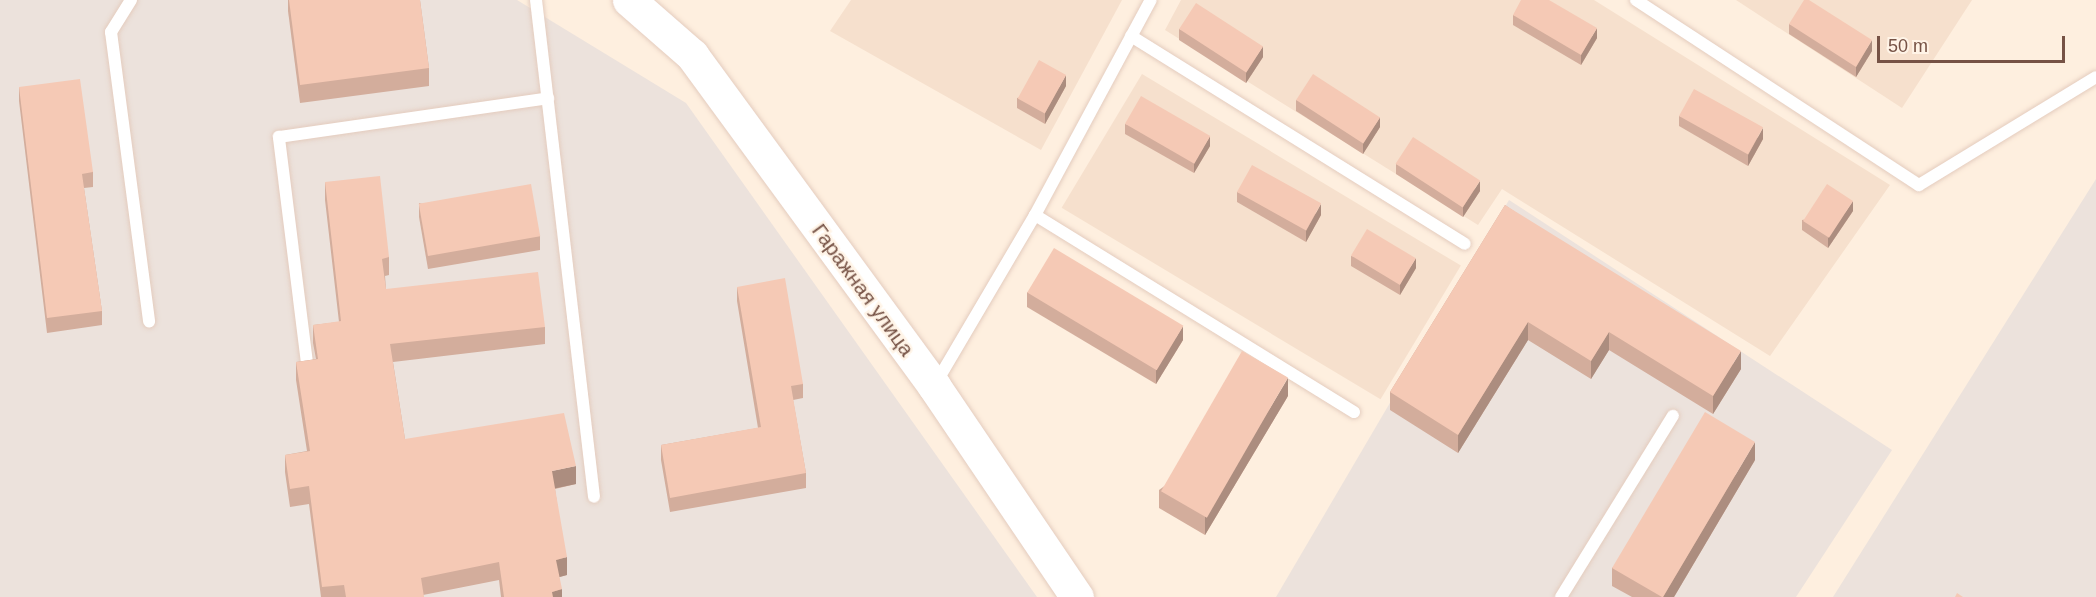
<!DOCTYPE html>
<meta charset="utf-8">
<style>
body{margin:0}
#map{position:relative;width:2096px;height:597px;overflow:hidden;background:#feefdf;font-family:Arial,sans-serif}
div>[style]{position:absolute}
.residential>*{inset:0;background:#f6e0cd;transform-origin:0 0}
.industrial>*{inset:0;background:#ece2dc}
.roads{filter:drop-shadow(0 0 2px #e4ccbe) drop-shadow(0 0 2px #e4ccbe)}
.lane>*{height:12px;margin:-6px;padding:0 6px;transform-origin:6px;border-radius:6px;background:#fff}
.secondary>*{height:33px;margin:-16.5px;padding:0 16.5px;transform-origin:16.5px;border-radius:16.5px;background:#fff}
.wall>*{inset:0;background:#d3ad9c}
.shaded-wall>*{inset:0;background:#ac8d7f}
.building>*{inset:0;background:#f5c9b5;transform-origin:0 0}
span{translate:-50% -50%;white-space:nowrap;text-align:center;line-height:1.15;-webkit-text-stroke:5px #fff4e7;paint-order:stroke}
.street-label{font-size:21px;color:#765245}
.scale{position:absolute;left:1877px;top:36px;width:188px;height:27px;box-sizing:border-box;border:3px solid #765245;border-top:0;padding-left:8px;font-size:18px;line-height:21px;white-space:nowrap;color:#765245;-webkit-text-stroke:4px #fff4e7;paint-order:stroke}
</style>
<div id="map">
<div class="residential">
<div style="clip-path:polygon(851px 0,1122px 0,1041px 150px,830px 31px)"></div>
<div style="clip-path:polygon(1181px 0,1594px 0,1890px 185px,1770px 356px,1502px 189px,1478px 225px,1165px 30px)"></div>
<div style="clip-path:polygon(1736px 0,1972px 0,1902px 108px)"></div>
<div style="left:1142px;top:74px;width:372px;height:156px;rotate:31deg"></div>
</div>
<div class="industrial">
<div style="clip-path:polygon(0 0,517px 0,686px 103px,1037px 597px,0 597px)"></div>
<div style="clip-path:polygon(2096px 179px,2096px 597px,1833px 597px)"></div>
<div style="clip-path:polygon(1509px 200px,1892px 450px,1796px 597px,1276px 597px)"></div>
</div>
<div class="roads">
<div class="lane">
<div style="left:131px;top:0;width:38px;rotate:122deg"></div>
<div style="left:111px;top:32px;width:292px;rotate:82.5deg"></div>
<div style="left:536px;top:0;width:500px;rotate:83.34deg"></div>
<div style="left:1636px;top:0;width:338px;rotate:33.2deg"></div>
<div style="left:1919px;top:185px;width:207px;rotate:-31.4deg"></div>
<div style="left:1131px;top:36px;width:393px;rotate:31.9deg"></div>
<div style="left:1035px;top:215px;width:375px;rotate:31.7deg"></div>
<div style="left:307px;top:363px;width:228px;rotate:-97.1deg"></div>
<div style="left:279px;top:137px;width:272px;rotate:-8.2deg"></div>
<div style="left:936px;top:383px;width:195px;rotate:-59.5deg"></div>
<div style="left:1035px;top:215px;width:244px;rotate:-61.7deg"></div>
<div style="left:1561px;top:597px;width:213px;rotate:-58.3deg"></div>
</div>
<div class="secondary">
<div style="left:629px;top:0;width:84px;rotate:41.1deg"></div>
<div style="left:692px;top:55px;width:410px;rotate:53.8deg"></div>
<div style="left:934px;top:386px;width:255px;rotate:55.9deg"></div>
</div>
</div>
<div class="wall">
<div style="clip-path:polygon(288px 0,420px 0,429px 68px,429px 86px,300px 103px,288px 11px)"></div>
<div style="clip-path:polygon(1513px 15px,1597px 38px,1581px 65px,1513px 25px)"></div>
<div style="clip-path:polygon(1789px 24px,1872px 51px,1856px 77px,1789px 34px)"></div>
<div style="clip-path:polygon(1179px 29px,1263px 57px,1246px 83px,1179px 40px)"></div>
<div style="clip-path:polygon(1066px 86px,1045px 124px,1017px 108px,1017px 98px)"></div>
<div style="clip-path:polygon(19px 87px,93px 172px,93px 187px,84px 188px,102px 311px,102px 325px,47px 333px,19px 101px)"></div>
<div style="clip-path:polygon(1296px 100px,1380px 127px,1363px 154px,1296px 111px)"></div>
<div style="clip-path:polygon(1679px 116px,1763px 139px,1748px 166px,1679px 126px)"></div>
<div style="clip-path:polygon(1125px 124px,1210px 146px,1194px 173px,1125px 134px)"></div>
<div style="clip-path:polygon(1396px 164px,1480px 191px,1463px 217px,1396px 174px)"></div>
<div style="clip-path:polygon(325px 182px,389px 257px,389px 275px,385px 276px,386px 289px,545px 327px,545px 344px,393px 362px,405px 439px,576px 484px,555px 489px,567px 575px,559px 577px,562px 597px,501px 597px,499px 580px,423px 595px,424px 597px,321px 597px,309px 504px,290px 507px,285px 472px,285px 455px,307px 451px,296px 380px,296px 362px,316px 359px,313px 343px,313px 325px,339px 322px,325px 200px)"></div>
<div style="clip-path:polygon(1237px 192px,1321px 215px,1306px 242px,1237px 202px)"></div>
<div style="clip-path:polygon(419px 203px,540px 236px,540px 250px,428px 269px,419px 217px)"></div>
<div style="clip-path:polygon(1505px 205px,1741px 369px,1713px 414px,1609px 350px,1591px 379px,1528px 340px,1458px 453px,1390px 410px,1390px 392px)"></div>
<div style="clip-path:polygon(1853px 211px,1828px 248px,1802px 230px,1802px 220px)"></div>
<div style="clip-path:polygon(1351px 256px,1416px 268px,1400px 295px,1351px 266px)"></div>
<div style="clip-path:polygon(737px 287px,803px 384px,803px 398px,793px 400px,806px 473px,806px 488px,670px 512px,661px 460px,661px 445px,758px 428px,737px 301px)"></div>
<div style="clip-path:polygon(1027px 292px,1183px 340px,1156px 384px,1027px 307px)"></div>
<div style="clip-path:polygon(1288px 396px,1205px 535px,1159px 508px,1159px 490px)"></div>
<div style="clip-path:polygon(1755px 460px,1674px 597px,1632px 597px,1612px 586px,1612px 568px)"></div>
</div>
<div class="shaded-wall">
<div style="clip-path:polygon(1597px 28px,1597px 38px,1581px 65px,1581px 55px)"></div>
<div style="clip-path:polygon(1872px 40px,1872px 51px,1856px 77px,1856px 67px)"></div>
<div style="clip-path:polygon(1263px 46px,1263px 57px,1246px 83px,1246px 73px)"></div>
<div style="clip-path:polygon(1066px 75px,1066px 86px,1045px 124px,1045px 113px)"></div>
<div style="clip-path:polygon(1380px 117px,1380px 127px,1363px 154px,1363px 144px)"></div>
<div style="clip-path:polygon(1763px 128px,1763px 139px,1748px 166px,1748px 155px)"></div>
<div style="clip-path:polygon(1210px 136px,1210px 146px,1194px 173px,1194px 163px)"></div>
<div style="clip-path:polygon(1480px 181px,1480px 191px,1463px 217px,1463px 207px)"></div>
<div style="clip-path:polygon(1853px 201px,1853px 211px,1828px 248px,1828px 238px)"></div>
<div style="clip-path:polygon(1321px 204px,1321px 215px,1306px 242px,1306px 231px)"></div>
<div style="clip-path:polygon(1416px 258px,1416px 268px,1400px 295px,1400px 284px)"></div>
<div style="clip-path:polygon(1528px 322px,1528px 340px,1458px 453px,1458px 435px)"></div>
<div style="clip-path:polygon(1183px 326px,1183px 340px,1156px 384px,1156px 370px)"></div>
<div style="clip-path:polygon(1609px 332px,1609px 350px,1591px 379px,1591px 361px)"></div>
<div style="clip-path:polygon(1741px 351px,1741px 369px,1713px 414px,1713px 396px)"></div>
<div style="clip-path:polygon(1288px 378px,1288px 396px,1205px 535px,1205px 517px)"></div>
<div style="clip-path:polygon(1755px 442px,1755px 460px,1674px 597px,1663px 597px)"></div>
<div style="clip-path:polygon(576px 466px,576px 484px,552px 489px,552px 471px)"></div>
<div style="clip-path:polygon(567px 557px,567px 575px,556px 578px,556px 560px)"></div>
<div style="clip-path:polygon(562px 589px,562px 597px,552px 597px,552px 592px)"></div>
</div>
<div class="building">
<div style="clip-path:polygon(289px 0,420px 0,429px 68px,300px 85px)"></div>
<div style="clip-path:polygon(1521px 0,1549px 0,1597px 28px,1581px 55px,1513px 15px)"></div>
<div style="clip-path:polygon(1804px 0,1809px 0,1872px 40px,1856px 67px,1789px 24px)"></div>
<div style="left:1196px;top:3px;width:80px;height:31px;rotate:33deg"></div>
<div style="left:1039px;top:60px;width:31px;height:44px;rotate:29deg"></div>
<div style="left:1313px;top:74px;width:80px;height:31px;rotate:33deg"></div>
<div style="clip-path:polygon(80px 79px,93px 172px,82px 174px,102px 311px,47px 318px,19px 87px)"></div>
<div style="left:1694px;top:89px;width:79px;height:31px;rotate:29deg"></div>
<div style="left:1141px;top:96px;width:80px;height:32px;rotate:30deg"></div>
<div style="left:1413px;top:137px;width:80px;height:32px;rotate:33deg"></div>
<div style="left:1252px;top:165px;width:79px;height:31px;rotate:29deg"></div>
<div style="clip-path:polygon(380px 176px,389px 257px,382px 259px,386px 289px,538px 272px,545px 327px,390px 344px,405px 439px,564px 413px,576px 466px,552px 471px,567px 557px,556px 560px,562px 589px,552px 592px,553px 597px,504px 597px,499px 562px,421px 578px,424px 597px,346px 597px,344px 585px,322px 587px,309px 486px,290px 489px,285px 455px,310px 451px,296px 362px,318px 359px,313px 325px,341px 321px,325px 182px)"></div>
<div style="left:531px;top:184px;width:53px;height:114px;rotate:80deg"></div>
<div style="left:1827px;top:184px;width:31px;height:44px;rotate:33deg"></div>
<div style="clip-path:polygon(1505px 205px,1741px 351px,1713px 396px,1609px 332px,1591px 361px,1528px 322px,1458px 435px,1390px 392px)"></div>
<div style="left:1367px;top:229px;width:57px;height:31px;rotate:31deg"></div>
<div style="left:1054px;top:248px;width:151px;height:52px;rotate:31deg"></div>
<div style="clip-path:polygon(785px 278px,803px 384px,791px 386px,806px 473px,670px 498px,661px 445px,761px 427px,737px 287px)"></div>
<div style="left:1242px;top:351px;width:53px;height:162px;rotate:30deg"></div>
<div style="clip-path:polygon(1705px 412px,1755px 442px,1663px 597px,1662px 597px,1612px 568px)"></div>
<div style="clip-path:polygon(1957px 593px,1963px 597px,1955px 597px)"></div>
</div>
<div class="street-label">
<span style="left:863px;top:290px;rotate:54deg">Гаражная улица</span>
</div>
<div class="scale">50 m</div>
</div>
